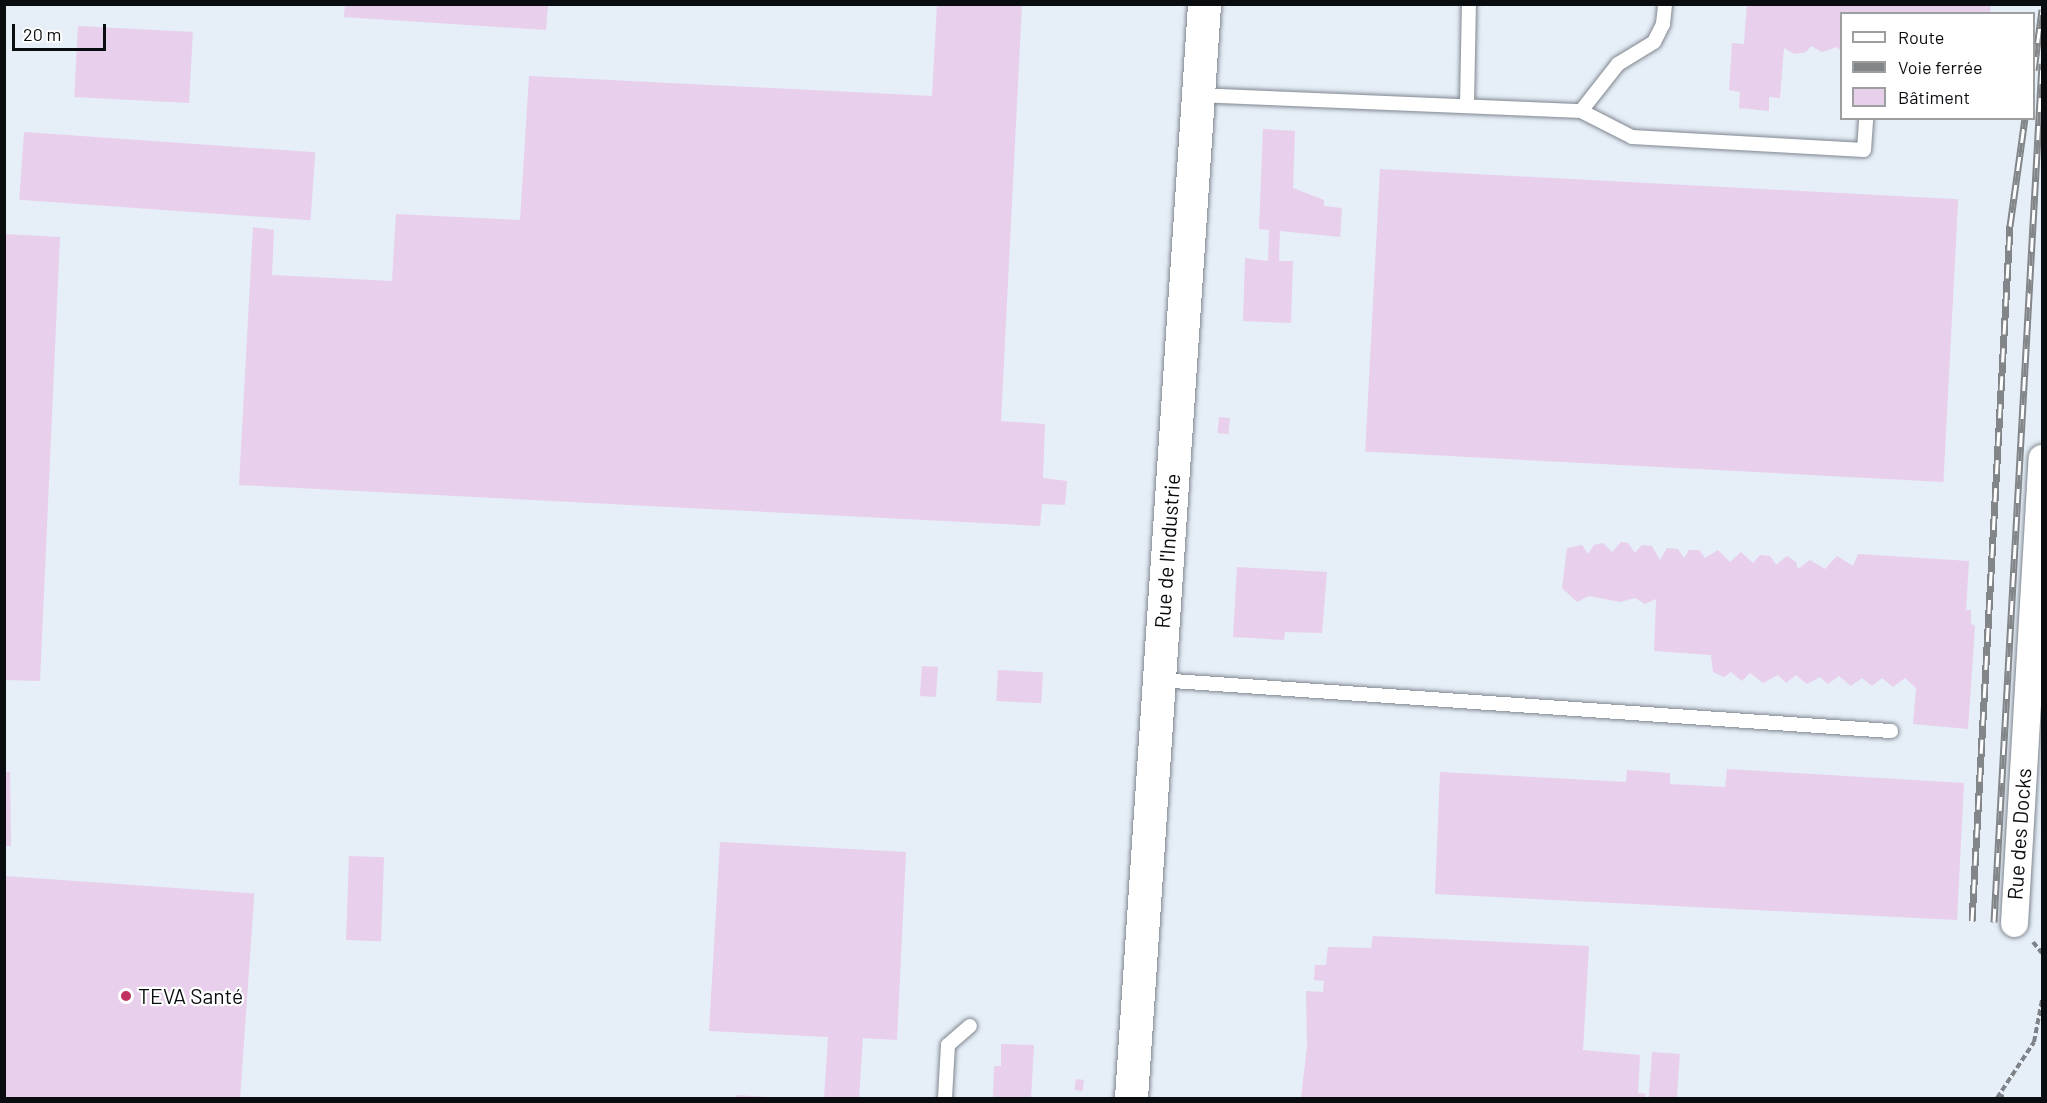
<!DOCTYPE html>
<meta charset="utf-8">
<style>
body{margin:0}
#map{position:relative;width:2047px;height:1103px;overflow:hidden;background:#f7fafe;font-family:Barlow,sans-serif}
div>[style]{position:absolute}
.built>*{inset:0;background:#e6eef7}
.building>*{inset:0;background:#e8cfeb;transform-origin:0 0}
.path>*{height:4px;margin-top:-2px;transform-origin:0;background:repeating-linear-gradient(90deg,#7e8185 0 6px,transparent 0 9px)}
.roads{filter:drop-shadow(0 0 2px #7f868e) drop-shadow(0 0 2px #7f868e)}
.service>*{height:14px;margin:-7px;padding:0 7px;transform-origin:7px;border-radius:7px;background:#fff}
.minor>*{height:27px;margin:-13.5px;padding:0 13.5px;transform-origin:13.5px;border-radius:13.5px;background:#fff}
.primary>*{height:33px;margin:-16.5px;padding:0 16.5px;transform-origin:16.5px;border-radius:16.5px;background:#fff}
.rail>*{height:7px;margin-top:-3.5px;transform-origin:0;background:repeating-linear-gradient(90deg,#fff 0 14px,#838689 0 28px);box-sizing:border-box;border-block:2px solid #838689}
.dots>*{width:16px;height:16px;translate:-50% -50%;box-sizing:border-box;border:3px solid #fff;border-radius:50%}
span{translate:-50% -50%;white-space:nowrap;text-align:center;line-height:1.15;-webkit-text-stroke:4.5px #fff;paint-order:stroke}
.street-label{font-size:21px;color:#0a0d10}
.poi-label{font-size:21px;color:#0a0d10}
.left{translate:0 -50%;text-align:left}
.frame{position:absolute;inset:0;border:6px solid #0a0d10;pointer-events:none}
.legend{position:absolute;left:1840px;top:12px;width:195px;height:108px;box-sizing:border-box;background:#fff;border:2px solid #9d9e9f;margin:0;padding:8px 10px;list-style:none;font-size:18px;color:#0a0d10}
.legend li{display:flex;align-items:center;gap:12px;height:30px}
.legend b{width:30px;border:2px solid #9d9e9f}
.scale{position:absolute;left:12px;top:24px;width:94px;height:27px;box-sizing:border-box;border:3px solid #0a0d10;border-top:0;padding-left:8px;font-size:18px;line-height:21px;white-space:nowrap;color:#0a0d10;-webkit-text-stroke:4px #fff;paint-order:stroke}
</style>
<div id="map">
<div class="built">
<div style="clip-path:polygon(evenodd,5px 5px,2042px 5px,2042px 1098px,5px 1098px,5px 5px,1842px 14px,2034px 14px,2034px 118px,1842px 118px,1842px 14px)"></div>
</div>
<div class="building">
<div style="clip-path:polygon(345px 4px,548px 4px,546px 30px,344px 17px)"></div>
<div style="clip-path:polygon(937px 4px,1022px 4px,1001px 421px,1045px 424px,1043px 478px,1067px 481px,1065px 505px,1042px 504px,1040px 526px,239px 485px,253px 227px,274px 230px,272px 275px,392px 281px,396px 214px,520px 220px,529px 76px,932px 96px)"></div>
<div style="clip-path:polygon(1747px 4px,1991px 4px,1990px 14px,1842px 14px,1842px 52px,1837px 47px,1822px 52px,1811px 46px,1806px 52px,1794px 54px,1784px 48px,1780px 98px,1769px 97px,1769px 111px,1739px 108px,1740px 92px,1729px 90px,1732px 43px,1744px 44px)"></div>
<div style="left:78px;top:26px;width:115px;height:71px;rotate:3deg"></div>
<div style="clip-path:polygon(1263px 129px,1295px 131px,1293px 188px,1324px 200px,1324px 206px,1342px 208px,1340px 237px,1280px 231px,1279px 261px,1293px 261px,1291px 323px,1243px 321px,1245px 258px,1268px 261px,1269px 230px,1259px 229px)"></div>
<div style="left:24px;top:132px;width:292px;height:68px;rotate:4deg"></div>
<div style="left:1380px;top:169px;width:579px;height:283px;rotate:3deg"></div>
<div style="clip-path:polygon(4px 234px,60px 237px,40px 681px,4px 680px)"></div>
<div style="left:1219px;top:417px;width:11px;height:16px;rotate:5deg"></div>
<div style="clip-path:polygon(1621px 542px,1628px 543px,1635px 553px,1642px 545px,1652px 546px,1660px 560px,1667px 548px,1678px 549px,1684px 558px,1689px 550px,1699px 550px,1705px 558px,1718px 550px,1730px 562px,1741px 552px,1753px 563px,1760px 555px,1770px 556px,1776px 565px,1787px 556px,1796px 562px,1798px 569px,1810px 560px,1825px 569px,1837px 556px,1853px 566px,1858px 554px,1969px 561px,1966px 610px,1971px 610px,1971px 624px,1975px 626px,1968px 729px,1913px 724px,1916px 688px,1905px 678px,1893px 687px,1882px 678px,1872px 686px,1862px 678px,1851px 686px,1839px 676px,1828px 684px,1820px 677px,1807px 684px,1796px 675px,1786px 683px,1778px 675px,1763px 683px,1750px 673px,1742px 681px,1731px 672px,1724px 677px,1713px 672px,1711px 655px,1654px 651px,1656px 599px,1645px 604px,1635px 598px,1620px 602px,1589px 596px,1577px 602px,1562px 588px,1567px 548px,1582px 545px,1588px 554px,1594px 545px,1603px 543px,1612px 552px)"></div>
<div style="clip-path:polygon(1237px 567px,1327px 572px,1322px 633px,1285px 632px,1284px 640px,1233px 637px)"></div>
<div style="left:922px;top:666px;width:16px;height:30px;rotate:4deg"></div>
<div style="left:998px;top:670px;width:45px;height:31px;rotate:3deg"></div>
<div style="clip-path:polygon(1727px 769px,1964px 783px,1957px 920px,1435px 894px,1440px 772px,1626px 782px,1627px 770px,1670px 773px,1670px 784px,1725px 787px)"></div>
<div style="clip-path:polygon(4px 772px,10px 772px,11px 846px,4px 846px)"></div>
<div style="clip-path:polygon(720px 842px,906px 852px,897px 1040px,863px 1038px,859px 1098px,824px 1098px,828px 1037px,709px 1031px)"></div>
<div style="left:349px;top:856px;width:35px;height:84px;rotate:2deg"></div>
<div style="left:4px;top:876px;width:251px;height:222px;rotate:4deg"></div>
<div style="clip-path:polygon(1373px 936px,1589px 946px,1583px 1050px,1640px 1055px,1638px 1093px,1646px 1094px,1645px 1098px,1301px 1098px,1307px 1046px,1306px 991px,1323px 992px,1324px 981px,1314px 980px,1315px 965px,1326px 965px,1328px 947px,1371px 948px)"></div>
<div style="clip-path:polygon(1001px 1044px,1034px 1045px,1031px 1098px,993px 1098px,994px 1066px,1001px 1066px)"></div>
<div style="left:1652px;top:1052px;width:28px;height:46px;rotate:4deg"></div>
<div style="left:1076px;top:1079px;width:8px;height:11px;rotate:7deg"></div>
<div style="clip-path:polygon(736px 1095px,768px 1097px,768px 1098px,736px 1098px)"></div>
</div>
<div class="path">
<div style="left:2033px;top:942px;width:14px;rotate:51deg"></div>
<div style="left:1998px;top:1095px;width:9px;rotate:18deg"></div>
<div style="left:1997px;top:1098px;width:67px;rotate:-56.5deg"></div>
<div style="left:2034px;top:1042px;width:43px;rotate:-79.2deg"></div>
</div>
<div class="roads">
<div class="service">
<div style="left:1197px;top:95px;width:384px;rotate:2.4deg"></div>
<div style="left:1581px;top:111px;width:57px;rotate:27deg"></div>
<div style="left:1632px;top:137px;width:232px;rotate:3.2deg"></div>
<div style="left:1864px;top:150px;width:32px;rotate:-86deg"></div>
<div style="left:1467px;top:105px;width:101px;rotate:-88.9deg"></div>
<div style="left:1581px;top:111px;width:60px;rotate:-51.8deg"></div>
<div style="left:1618px;top:64px;width:42px;rotate:-31.4deg"></div>
<div style="left:1654px;top:42px;width:20px;rotate:-63deg"></div>
<div style="left:1663px;top:24px;width:20px;rotate:-84deg"></div>
<div style="left:1159px;top:680px;width:734px;rotate:3.99deg"></div>
<div style="left:945px;top:1098px;width:53px;rotate:-86.8deg"></div>
<div style="left:948px;top:1045px;width:29px;rotate:-41deg"></div>
</div>
<div class="minor">
<div style="left:2014px;top:923px;width:466px;rotate:-86.6deg"></div>
</div>
<div class="primary">
<div style="left:1131px;top:1098px;width:1096px;rotate:-86.18deg"></div>
</div>
</div>
<div class="rail">
<div style="left:2034px;top:70px;width:61px;rotate:-82.4deg"></div>
<div style="left:1972px;top:921px;width:696px;rotate:-86.87deg"></div>
<div style="left:2010px;top:226px;width:109px;rotate:-82.1deg"></div>
<div style="left:1994px;top:922px;width:860px;rotate:-86.8deg"></div>
</div>
<div class="dots">
<div style="left:126px;top:996px;background:#c03260"></div>
</div>
<div class="street-label">
<span style="left:1167px;top:551px;rotate:-86deg">Rue de l'Industrie</span>
<span style="left:2019px;top:834px;rotate:-86deg">Rue des Docks</span>
</div>
<div class="poi-label">
<span class="left" style="left:138px;top:996px">TEVA Santé</span>
</div>
<div class="frame"></div>
<ul class="legend">
<li><b style="height:8px;background:#fff"></b>Route</li>
<li><b style="height:8px;background:#838689"></b>Voie ferrée</li>
<li><b style="height:16px;background:#e8cfeb"></b>Bâtiment</li>
</ul>
<div class="scale">20 m</div>
</div>
